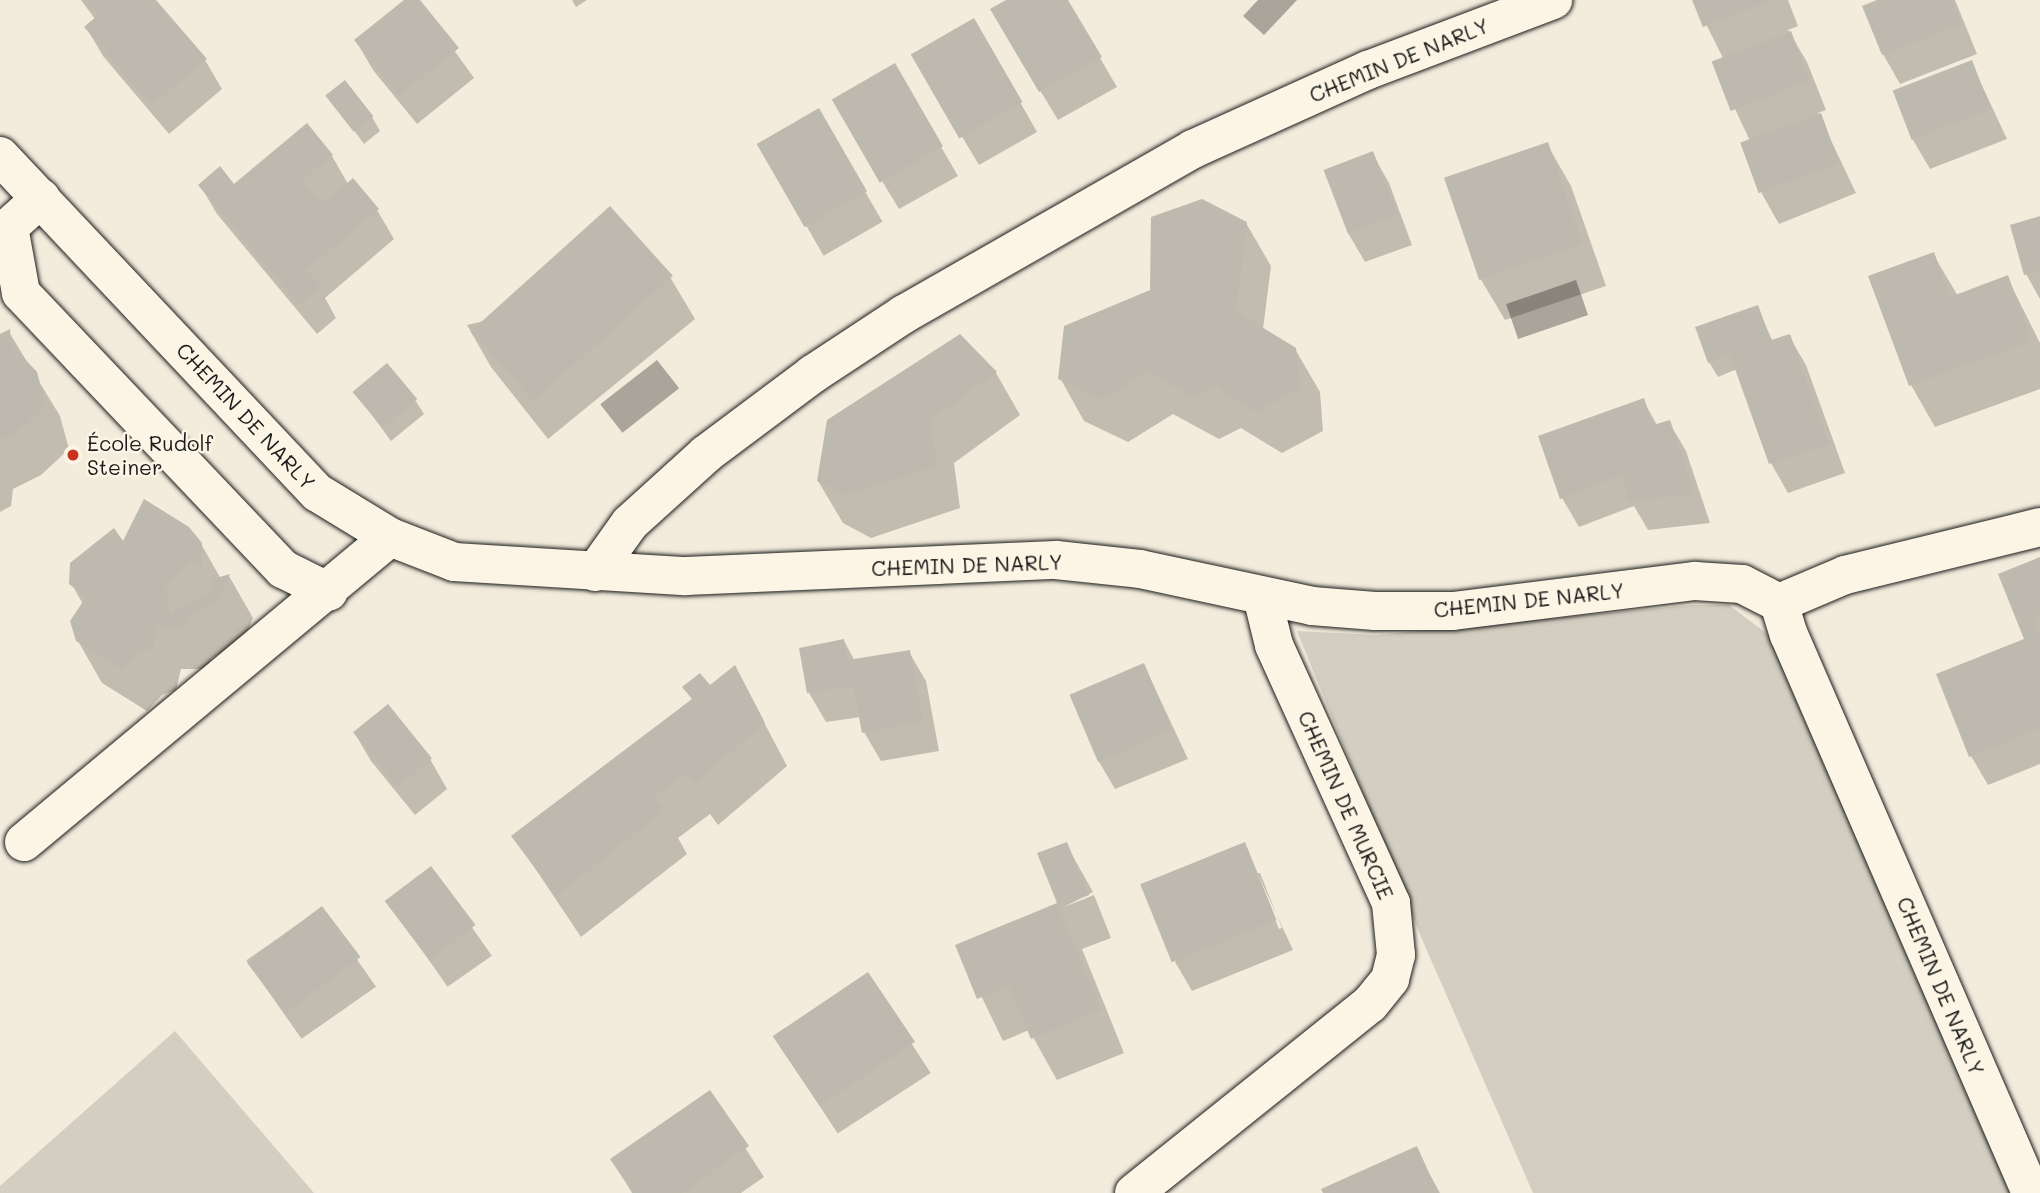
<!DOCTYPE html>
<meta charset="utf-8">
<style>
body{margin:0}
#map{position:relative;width:2040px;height:1193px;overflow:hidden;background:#f3ecdd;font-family:Mali,sans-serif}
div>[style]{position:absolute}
.green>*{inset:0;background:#d3cec1}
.water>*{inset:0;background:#aaa59b;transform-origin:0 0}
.shadow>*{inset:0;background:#0003;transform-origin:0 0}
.building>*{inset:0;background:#beb9ae;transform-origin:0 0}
.roads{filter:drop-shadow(0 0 2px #1c1c1c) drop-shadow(0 0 2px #1c1c1c)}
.minor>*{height:38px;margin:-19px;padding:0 19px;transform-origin:19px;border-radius:19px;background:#fcf5e5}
.dots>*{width:19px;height:19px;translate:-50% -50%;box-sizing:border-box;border:4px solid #fcf5e5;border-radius:50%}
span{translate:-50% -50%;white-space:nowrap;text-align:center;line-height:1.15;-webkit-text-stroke:5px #fcf5e5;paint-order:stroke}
.street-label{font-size:21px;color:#1c1c1c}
.poi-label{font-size:21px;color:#1c1c1c}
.left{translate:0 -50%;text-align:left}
</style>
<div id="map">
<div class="green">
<div style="clip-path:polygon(1692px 605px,1729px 605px,1770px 636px,2010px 1193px,1533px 1193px,1421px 937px,1297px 631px,1377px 635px)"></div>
<div style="clip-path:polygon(175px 1031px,314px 1193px,0 1193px,0 1186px)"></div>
</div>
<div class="water">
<div style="clip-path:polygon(1258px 0,1297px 0,1264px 35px,1243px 16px)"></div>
<div style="left:1576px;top:280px;width:37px;height:74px;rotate:71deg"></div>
<div style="left:657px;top:360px;width:36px;height:72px;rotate:52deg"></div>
</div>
<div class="shadow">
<div style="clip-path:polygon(81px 0,154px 0,205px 60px,222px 89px,169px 134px,103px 56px,86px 27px,95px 19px)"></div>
<div style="clip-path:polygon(407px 0,418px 0,474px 78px,417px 124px,373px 70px,356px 41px)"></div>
<div style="clip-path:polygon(572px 0,587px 0,576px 7px)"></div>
<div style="clip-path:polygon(1010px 0,1066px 0,1117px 87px,1058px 120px,1009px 39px)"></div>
<div style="clip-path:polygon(1694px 0,1788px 0,1798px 26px,1788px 30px,1807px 62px,1826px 110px,1818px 113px,1856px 193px,1779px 224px,1762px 194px,1751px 143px,1713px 62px,1723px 58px)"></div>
<div style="clip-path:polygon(1882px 0,1955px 0,1977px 54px,1900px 84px,1883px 54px)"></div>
<div style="clip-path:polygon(974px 21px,1037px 132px,979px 165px,930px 83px)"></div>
<div style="clip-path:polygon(1971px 62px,2007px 139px,1930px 169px,1913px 140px)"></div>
<div style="clip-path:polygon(894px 66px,958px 176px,899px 209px,850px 128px)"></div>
<div style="clip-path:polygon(328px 95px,372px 117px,380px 131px,364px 144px)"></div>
<div style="left:818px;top:110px;width:129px;height:68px;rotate:60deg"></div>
<div style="clip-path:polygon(1547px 144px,1571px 186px,1606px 286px,1505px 320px,1480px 278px)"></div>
<div style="clip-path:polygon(1372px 153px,1389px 183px,1412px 245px,1365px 262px,1348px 233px,1326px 170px)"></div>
<div style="clip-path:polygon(332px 156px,348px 184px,377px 210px,394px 239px,325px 298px,336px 318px,317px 334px,217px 214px,200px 185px,234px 186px)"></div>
<div style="clip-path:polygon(2040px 218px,2040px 299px,2026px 274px)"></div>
<div style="clip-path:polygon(1246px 223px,1271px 266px,1263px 329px,1295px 349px,1320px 392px,1323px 431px,1282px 453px,1241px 428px,1219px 439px,1173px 414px,1128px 442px,1084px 421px,1060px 378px)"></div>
<div style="clip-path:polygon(1933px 254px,1958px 296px,2007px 277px,2040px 343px,2040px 389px,1935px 427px,1911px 385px)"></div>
<div style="clip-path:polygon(670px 277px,695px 319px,548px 439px,491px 367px,467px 325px)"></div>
<div style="clip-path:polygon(1757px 307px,1773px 342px,1789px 336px,1806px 365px,1845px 473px,1788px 493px,1771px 463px,1737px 369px,1718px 377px,1709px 362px)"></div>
<div style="clip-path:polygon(9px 332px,60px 416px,69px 449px,41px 475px,13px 489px,11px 506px,0 512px,0 336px)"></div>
<div style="clip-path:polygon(960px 336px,996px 373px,1020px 415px,954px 463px,960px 508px,871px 538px,843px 523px,818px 481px)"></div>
<div style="clip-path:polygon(355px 392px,415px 400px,424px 414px,391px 441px)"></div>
<div style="clip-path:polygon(1643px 400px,1657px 425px,1669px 422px,1686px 451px,1710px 523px,1648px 530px,1634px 506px,1579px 527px,1562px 498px)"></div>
<div style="clip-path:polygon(123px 544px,201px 544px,221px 579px,229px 576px,253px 618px,244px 640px,212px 658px,206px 669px,181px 669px,176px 690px,162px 695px,147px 711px,102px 683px,78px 641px,83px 604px,71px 583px)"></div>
<div style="clip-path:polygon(2040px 559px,2040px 764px,1988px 785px,1971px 756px,2026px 640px)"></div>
<div style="clip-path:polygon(844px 641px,855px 661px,909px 652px,926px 681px,939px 751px,881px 761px,864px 732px,861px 717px,826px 722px,809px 693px,801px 649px)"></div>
<div style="clip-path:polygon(1144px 665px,1188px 759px,1115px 789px,1098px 760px)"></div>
<div style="clip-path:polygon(735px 667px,787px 766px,718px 825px,710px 814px,678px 838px,687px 854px,581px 937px,514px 837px,693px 701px,685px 687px,710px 687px)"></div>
<div style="clip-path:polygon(354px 732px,430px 759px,447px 789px,415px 815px,371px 761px)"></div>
<div style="clip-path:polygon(1066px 844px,1093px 892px,1064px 907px,1094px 895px,1111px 938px,1082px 949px,1124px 1053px,1057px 1080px,1029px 1030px,1003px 1041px,957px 946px,1059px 904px)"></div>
<div style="clip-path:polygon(evenodd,1244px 844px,1293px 950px,1192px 991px,1175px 962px,1244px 844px,1256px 873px,1260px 873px,1282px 928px,1279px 929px,1256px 873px)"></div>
<div style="left:431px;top:869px;width:106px;height:54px;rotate:55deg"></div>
<div style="left:321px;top:908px;width:96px;height:91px;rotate:55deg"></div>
<div style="left:867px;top:975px;width:117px;height:111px;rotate:57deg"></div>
<div style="clip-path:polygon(709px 1092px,764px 1177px,741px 1193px,632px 1193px,612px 1159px)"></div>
<div style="clip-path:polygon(1416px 1149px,1440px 1193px,1325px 1193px)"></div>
</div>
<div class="building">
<div style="clip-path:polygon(85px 0,156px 0,207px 59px,151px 106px,84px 27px,98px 15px)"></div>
<div style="clip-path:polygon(404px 0,420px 0,459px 48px,399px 96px,354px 40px)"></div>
<div style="clip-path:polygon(1006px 0,1068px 0,1102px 57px,1039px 92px,990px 9px)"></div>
<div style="clip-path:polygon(1692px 0,1772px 0,1703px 27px)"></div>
<div style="clip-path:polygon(1877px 0,1952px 0,1962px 24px,1882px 55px,1862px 6px)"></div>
<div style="left:974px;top:18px;width:97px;height:73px;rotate:60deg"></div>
<div style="left:1791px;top:31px;width:53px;height:85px;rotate:69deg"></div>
<div style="left:1972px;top:60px;width:53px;height:85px;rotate:69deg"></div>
<div style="left:895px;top:63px;width:96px;height:73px;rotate:60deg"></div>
<div style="left:345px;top:80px;width:46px;height:25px;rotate:52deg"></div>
<div style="left:819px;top:108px;width:96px;height:72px;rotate:60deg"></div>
<div style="left:1821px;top:113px;width:54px;height:86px;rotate:70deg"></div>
<div style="clip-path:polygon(307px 123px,333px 155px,302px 180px,313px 192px,323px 203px,353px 178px,379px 209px,307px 270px,321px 287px,299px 305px,198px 185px,220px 166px,234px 184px)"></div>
<div style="left:1548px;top:142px;width:108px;height:110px;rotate:71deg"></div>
<div style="left:1373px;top:151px;width:68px;height:53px;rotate:69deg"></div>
<div style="clip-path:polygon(1202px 199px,1247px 222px,1236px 311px,1296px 348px,1300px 389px,1256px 412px,1216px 386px,1194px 398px,1148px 372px,1103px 400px,1058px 379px,1064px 326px,1150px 290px,1151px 217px)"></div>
<div style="left:610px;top:206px;width:94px;height:188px;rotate:48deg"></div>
<div style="clip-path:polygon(2040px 216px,2040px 270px,2024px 275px,2010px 225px)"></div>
<div style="clip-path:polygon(1934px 252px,1950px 297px,2008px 275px,2032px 341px,1909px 386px,1868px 276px)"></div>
<div style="clip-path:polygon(1758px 305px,1771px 340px,1790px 334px,1829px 444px,1769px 464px,1730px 355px,1708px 363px,1695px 327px)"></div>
<div style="clip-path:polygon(10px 329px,11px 344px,37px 372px,46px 406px,17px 433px,0 440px,0 334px)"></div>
<div style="clip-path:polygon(960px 334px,997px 372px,931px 420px,937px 466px,846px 496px,817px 481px,827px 420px)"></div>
<div style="left:387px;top:363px;width:47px;height:45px;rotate:50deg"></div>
<div style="clip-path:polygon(1644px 398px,1653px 425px,1670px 420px,1695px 494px,1629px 501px,1621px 475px,1560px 499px,1538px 436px)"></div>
<div style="clip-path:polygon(144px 499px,189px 527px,202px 543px,202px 566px,190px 564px,166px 587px,170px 614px,213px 591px,213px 579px,230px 574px,220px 598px,189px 616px,182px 627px,157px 627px,153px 648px,138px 653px,122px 669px,76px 641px,70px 621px,86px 597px,69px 584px,70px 563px,114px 528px,123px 541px)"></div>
<div style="clip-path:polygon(2040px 557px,2040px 614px,2033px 617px,2040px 633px,2040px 728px,1969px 757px,1936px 674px,2024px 639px,1998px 574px)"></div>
<div style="clip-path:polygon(844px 639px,848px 660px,910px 650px,923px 721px,862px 733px,853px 686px,807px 693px,799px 648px)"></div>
<div style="left:1144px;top:663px;width:73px;height:81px;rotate:67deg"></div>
<div style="clip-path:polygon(735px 665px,765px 723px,693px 784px,685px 773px,653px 797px,664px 811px,556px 896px,511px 836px,692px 699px,682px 687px,700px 673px,710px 685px)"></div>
<div style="left:388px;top:704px;width:70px;height:45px;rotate:51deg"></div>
<div style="clip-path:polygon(1067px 842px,1089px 895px,1059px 907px,1101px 1010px,1031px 1039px,1009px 986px,977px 999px,955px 945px,1057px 903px,1037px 853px)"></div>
<div style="left:1245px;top:842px;width:84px;height:113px;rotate:68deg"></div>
<div style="left:431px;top:866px;width:74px;height:58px;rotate:53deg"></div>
<div style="left:322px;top:906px;width:64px;height:94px;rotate:53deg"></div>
<div style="left:868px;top:972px;width:84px;height:115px;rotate:56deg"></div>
<div style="clip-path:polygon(710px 1090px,749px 1146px,682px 1193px,633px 1193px,610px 1159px)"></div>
<div style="clip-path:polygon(1417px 1146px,1438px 1193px,1323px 1193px,1321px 1189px)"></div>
</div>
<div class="roads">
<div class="minor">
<div style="left:0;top:156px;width:463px;rotate:46.7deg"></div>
<div style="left:318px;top:493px;width:84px;rotate:31.4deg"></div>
<div style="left:390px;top:537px;width:69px;rotate:21.3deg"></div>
<div style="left:454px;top:562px;width:232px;rotate:3.5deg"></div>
<div style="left:686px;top:576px;width:370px;rotate:-2.5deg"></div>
<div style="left:1056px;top:560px;width:84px;rotate:6.1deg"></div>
<div style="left:1140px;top:569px;width:176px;rotate:12.1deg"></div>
<div style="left:1312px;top:606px;width:63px;rotate:4.5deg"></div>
<div style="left:1375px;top:611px;width:78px"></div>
<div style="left:1453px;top:611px;width:244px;rotate:-7.1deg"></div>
<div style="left:1695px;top:581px;width:47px;rotate:3.7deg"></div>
<div style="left:1742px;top:584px;width:42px;rotate:27.2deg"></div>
<div style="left:1779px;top:603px;width:34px;rotate:73deg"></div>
<div style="left:1789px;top:635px;width:608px;rotate:66.55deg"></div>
<div style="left:41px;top:198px;width:43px;rotate:137.8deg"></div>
<div style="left:9px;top:227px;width:67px;rotate:79.7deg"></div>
<div style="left:21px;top:293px;width:381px;rotate:46.5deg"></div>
<div style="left:283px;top:569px;width:51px;rotate:26.6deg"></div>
<div style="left:595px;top:572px;width:60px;rotate:-54.5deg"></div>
<div style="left:630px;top:523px;width:103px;rotate:-42.2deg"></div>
<div style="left:706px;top:454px;width:134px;rotate:-36.8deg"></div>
<div style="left:813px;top:374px;width:109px;rotate:-33.4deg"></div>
<div style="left:904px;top:314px;width:333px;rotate:-29.7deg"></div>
<div style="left:1193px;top:149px;width:192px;rotate:-24.3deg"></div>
<div style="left:1368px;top:70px;width:198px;rotate:-20.7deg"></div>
<div style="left:1779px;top:603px;width:72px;rotate:-23deg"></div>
<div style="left:1845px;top:575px;width:201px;rotate:-13.8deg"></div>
<div style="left:24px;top:842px;width:476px;rotate:-39.8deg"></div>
<div style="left:1134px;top:1193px;width:302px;rotate:-38.7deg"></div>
<div style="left:1370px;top:1004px;width:32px;rotate:-51deg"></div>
<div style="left:1390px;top:979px;width:25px;rotate:-76deg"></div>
<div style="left:1396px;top:955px;width:52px;rotate:-95.5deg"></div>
<div style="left:1391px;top:903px;width:283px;rotate:-114.4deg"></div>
<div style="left:1274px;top:645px;width:50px;rotate:-103.8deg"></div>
</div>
</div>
<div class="dots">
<div style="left:73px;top:455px;background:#c8321e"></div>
</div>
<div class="street-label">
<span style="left:1399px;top:60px;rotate:-22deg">CHEMIN DE NARLY</span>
<span style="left:246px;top:416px;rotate:47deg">CHEMIN DE NARLY</span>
<span style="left:967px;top:565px;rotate:-2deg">CHEMIN DE NARLY</span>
<span style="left:1529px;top:600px;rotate:-6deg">CHEMIN DE NARLY</span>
<span style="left:1346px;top:805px;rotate:66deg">CHEMIN DE MURCIE</span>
<span style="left:1941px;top:986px;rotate:67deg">CHEMIN DE NARLY</span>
</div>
<div class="poi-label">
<span class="left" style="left:87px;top:455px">École Rudolf<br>Steiner</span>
</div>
</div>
